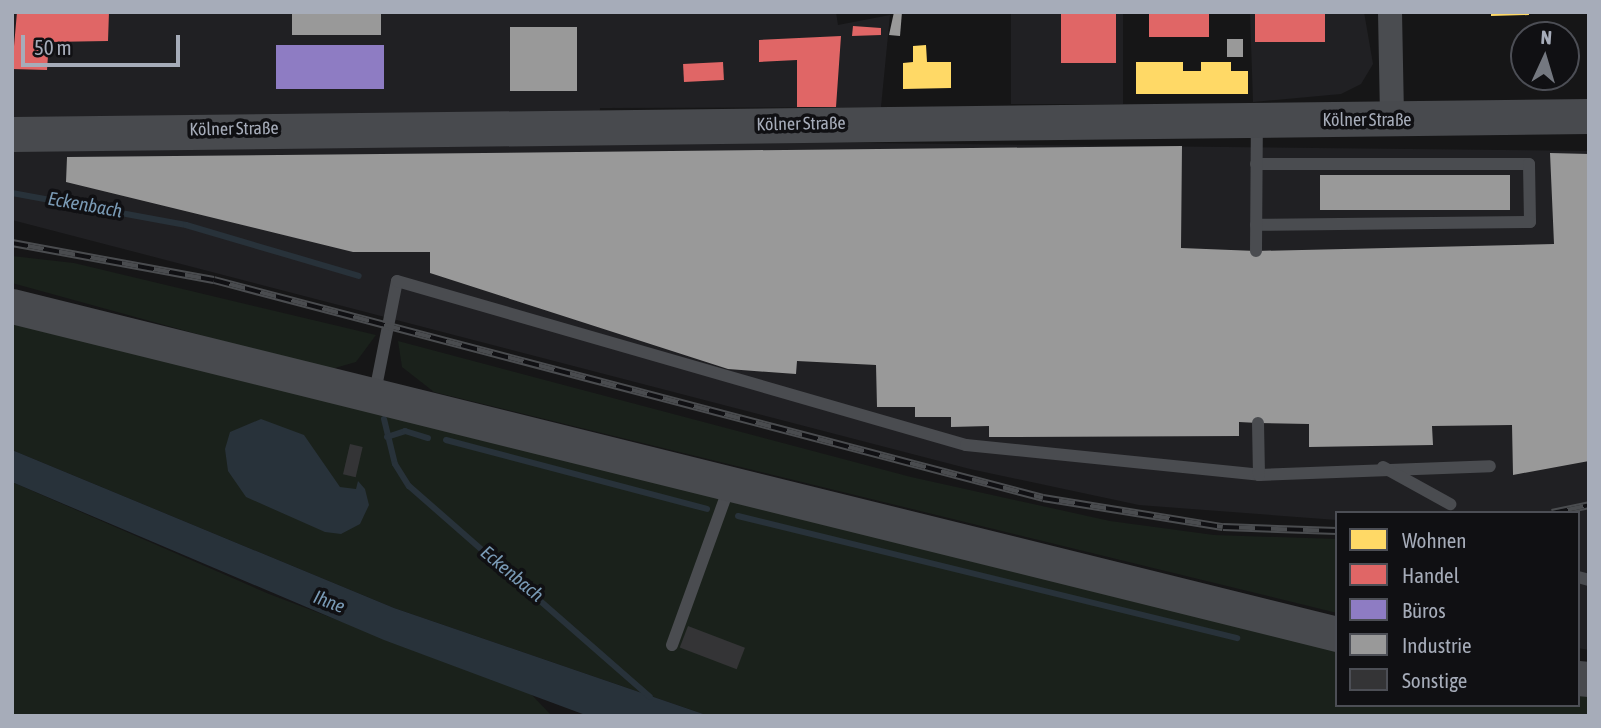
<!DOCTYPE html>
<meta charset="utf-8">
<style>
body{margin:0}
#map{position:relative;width:1601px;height:728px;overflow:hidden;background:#161617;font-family:"Asap Condensed",sans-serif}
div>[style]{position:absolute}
.built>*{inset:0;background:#202023;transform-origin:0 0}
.green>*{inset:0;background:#1a211b}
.water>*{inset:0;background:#28323a}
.homes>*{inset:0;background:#ffd966}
.shops>*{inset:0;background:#e06666;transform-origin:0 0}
.offices>*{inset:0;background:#8e7cc3;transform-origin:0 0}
.industry>*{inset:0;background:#999;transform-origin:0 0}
.stream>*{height:6px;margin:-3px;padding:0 3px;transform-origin:3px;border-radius:3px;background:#28323a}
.building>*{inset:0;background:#343436;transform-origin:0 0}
.lane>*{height:12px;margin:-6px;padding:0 6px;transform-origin:6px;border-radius:6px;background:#4a4c50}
.street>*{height:24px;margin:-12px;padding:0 12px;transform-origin:12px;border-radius:12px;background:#4a4c50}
.secondary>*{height:35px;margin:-17.5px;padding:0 17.5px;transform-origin:17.5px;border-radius:17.5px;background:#484a4e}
.rail>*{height:8px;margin-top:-4px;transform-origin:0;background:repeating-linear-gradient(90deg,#101013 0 16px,#4a4c4f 0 32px);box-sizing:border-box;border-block:2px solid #4a4c4f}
span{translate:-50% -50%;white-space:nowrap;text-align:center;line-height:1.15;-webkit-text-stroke:7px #101013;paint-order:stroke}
.street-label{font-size:18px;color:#a6acb9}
.water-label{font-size:19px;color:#7a9bb6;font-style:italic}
.frame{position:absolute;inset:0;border:14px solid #a6acb9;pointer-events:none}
.legend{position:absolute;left:1335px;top:511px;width:245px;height:196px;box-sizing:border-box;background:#101013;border:2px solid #4c4e55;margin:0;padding:9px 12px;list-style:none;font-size:21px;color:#a6acb9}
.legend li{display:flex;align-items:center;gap:14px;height:35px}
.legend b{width:35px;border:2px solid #4c4e55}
.north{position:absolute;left:1510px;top:21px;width:70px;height:70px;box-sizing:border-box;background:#101013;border:2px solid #4c4e55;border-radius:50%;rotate:4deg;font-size:19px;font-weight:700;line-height:28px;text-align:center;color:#a6acb9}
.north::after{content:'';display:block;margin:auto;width:24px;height:32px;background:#747880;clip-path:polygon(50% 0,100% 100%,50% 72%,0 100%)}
.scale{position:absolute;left:21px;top:35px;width:159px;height:32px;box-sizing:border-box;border:4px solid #a6acb9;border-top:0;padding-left:9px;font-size:21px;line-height:24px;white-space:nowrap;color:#a6acb9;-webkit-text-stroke:5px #101013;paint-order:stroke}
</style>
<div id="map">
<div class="built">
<div style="clip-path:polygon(12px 12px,836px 12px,838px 25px,890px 15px,881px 107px,600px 108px,598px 140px,1589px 151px,1589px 650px,1578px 648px,1578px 513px,1337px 513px,1337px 520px,1139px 505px,970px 469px,12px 220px)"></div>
<div style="left:1011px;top:12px;width:112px;height:92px"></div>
<div style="clip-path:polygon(1250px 12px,1364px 12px,1373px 64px,1361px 84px,1341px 94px,1253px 102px)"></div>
</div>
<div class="green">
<div style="clip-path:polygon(12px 256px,74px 263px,376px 335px,356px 362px,328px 370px,12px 283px)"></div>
<div style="clip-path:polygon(12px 323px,1337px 646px,1337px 705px,1578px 705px,1578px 691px,1589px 693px,1589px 716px,709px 716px,394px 608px,12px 450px)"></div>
<div style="clip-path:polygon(398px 341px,911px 477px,1110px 521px,1214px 535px,1337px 539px,1337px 613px,434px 392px,402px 367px)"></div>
<div style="clip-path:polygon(12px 482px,269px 594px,530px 693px,552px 716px,12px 716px)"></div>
</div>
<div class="water">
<div style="clip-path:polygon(261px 419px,304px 435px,340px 487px,356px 489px,358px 481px,365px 489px,369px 505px,360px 524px,341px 534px,325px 532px,246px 497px,228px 471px,225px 449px,230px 432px)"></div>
<div style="clip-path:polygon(12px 450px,394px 608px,709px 716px,588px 716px,384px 640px,12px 482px)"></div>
</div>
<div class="homes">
<div style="clip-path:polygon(1491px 12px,1529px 12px,1529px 15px,1491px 16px)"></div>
<div style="clip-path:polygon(926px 45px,927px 62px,951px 62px,951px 88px,903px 89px,903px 63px,913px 62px,913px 46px)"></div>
<div style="clip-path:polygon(1136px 62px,1183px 62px,1183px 71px,1201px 71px,1201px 62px,1231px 62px,1231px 71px,1248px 71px,1248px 94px,1136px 94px)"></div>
</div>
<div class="shops">
<div style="clip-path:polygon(17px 12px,109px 12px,108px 41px,49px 42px,47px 70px,12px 69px)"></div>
<div style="left:1061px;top:12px;width:55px;height:51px"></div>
<div style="left:1149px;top:12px;width:60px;height:25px"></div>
<div style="left:1255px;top:12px;width:70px;height:30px"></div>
<div style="clip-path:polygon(853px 26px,881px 28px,881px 35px,852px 36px)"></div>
<div style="clip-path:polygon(841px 36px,836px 107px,797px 107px,797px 60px,759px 62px,759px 40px)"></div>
<div style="left:723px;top:62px;width:18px;height:40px;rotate:87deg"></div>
</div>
<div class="offices">
<div style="left:276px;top:45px;width:108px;height:44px"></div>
</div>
<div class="industry">
<div style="left:292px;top:12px;width:89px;height:23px"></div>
<div style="clip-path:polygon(894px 12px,902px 12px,900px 36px,889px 35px)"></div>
<div style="left:577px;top:27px;width:64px;height:67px;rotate:90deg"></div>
<div style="left:1243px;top:39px;width:18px;height:16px;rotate:90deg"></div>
<div style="clip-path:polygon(1182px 146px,1181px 248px,1256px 251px,1554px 244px,1550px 153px,1589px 154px,1589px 461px,1513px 475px,1512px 425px,1432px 426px,1433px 445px,1309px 447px,1309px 424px,1258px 423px,1239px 422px,1239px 436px,989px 437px,989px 426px,951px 427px,951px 417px,915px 417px,915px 407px,877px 407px,876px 365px,797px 361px,796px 374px,728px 369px,430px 273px,430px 252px,353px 252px,66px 182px,67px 157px)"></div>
<div style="left:1510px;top:175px;width:35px;height:190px;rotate:90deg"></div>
</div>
<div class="stream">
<div style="left:12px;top:193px;width:177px;rotate:10.4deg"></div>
<div style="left:186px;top:225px;width:180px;rotate:16.4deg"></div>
<div style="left:384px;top:419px;width:46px;rotate:76.3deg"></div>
<div style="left:395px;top:464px;width:26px;rotate:58deg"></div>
<div style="left:409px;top:486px;width:320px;rotate:41.2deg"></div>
<div style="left:387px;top:437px;width:19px;rotate:-18deg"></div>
<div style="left:405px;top:431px;width:24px;rotate:17deg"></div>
<div style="left:446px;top:440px;width:270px;rotate:14.8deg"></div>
<div style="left:738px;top:516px;width:514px;rotate:13.74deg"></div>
</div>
<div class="building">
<div style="left:350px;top:444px;width:13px;height:31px;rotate:13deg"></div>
<div style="left:688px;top:626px;width:61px;height:23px;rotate:21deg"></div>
</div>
<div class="lane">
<div style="left:1256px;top:164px;width:273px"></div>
<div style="left:1529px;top:164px;width:58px;rotate:89deg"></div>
<div style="left:1530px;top:222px;width:274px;rotate:179.4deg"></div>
<div style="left:1256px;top:251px;width:130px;rotate:-89.6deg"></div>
<div style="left:375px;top:392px;width:113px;rotate:-78.8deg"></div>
<div style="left:397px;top:281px;width:592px;rotate:16.08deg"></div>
<div style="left:966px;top:445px;width:295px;rotate:5.8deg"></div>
<div style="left:1259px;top:475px;width:231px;rotate:-2.2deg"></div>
<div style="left:1258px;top:423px;width:52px;rotate:88.9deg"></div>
<div style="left:1383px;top:467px;width:77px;rotate:28.9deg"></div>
<div style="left:1578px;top:577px;width:11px;rotate:15deg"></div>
<div style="left:672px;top:645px;width:170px;rotate:-70.1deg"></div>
</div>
<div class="street">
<div style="left:1390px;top:12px;width:109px;rotate:88.9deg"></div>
</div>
<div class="secondary">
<div style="left:12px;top:134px;width:1577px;rotate:-0.65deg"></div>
<div style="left:12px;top:306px;width:1365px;rotate:13.9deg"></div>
<div style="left:1578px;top:678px;width:11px;rotate:5deg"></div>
</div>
<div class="rail">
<div style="left:12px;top:243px;width:205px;rotate:10.4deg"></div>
<div style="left:214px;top:280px;width:857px;rotate:14.73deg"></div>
<div style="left:1043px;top:498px;width:182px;rotate:9.2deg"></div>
<div style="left:1223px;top:527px;width:114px;rotate:2deg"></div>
<div style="left:1552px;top:513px;width:38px;rotate:-12deg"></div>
</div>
<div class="street-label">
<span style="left:1367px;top:120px">Kölner Straße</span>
<span style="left:801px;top:124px;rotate:-1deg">Kölner Straße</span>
<span style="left:234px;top:129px;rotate:-1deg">Kölner Straße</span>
</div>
<div class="water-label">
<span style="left:85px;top:205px;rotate:10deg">Eckenbach</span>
<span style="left:512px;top:574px;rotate:40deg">Eckenbach</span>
<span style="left:329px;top:602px;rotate:21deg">Ihne</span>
</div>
<div class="frame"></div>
<ul class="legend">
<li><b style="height:19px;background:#ffd966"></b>Wohnen</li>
<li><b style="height:19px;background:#e06666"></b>Handel</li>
<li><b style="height:19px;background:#8e7cc3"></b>Büros</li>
<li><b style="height:19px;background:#999"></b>Industrie</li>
<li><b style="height:19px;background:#343436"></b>Sonstige</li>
</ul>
<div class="north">N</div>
<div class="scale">50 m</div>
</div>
